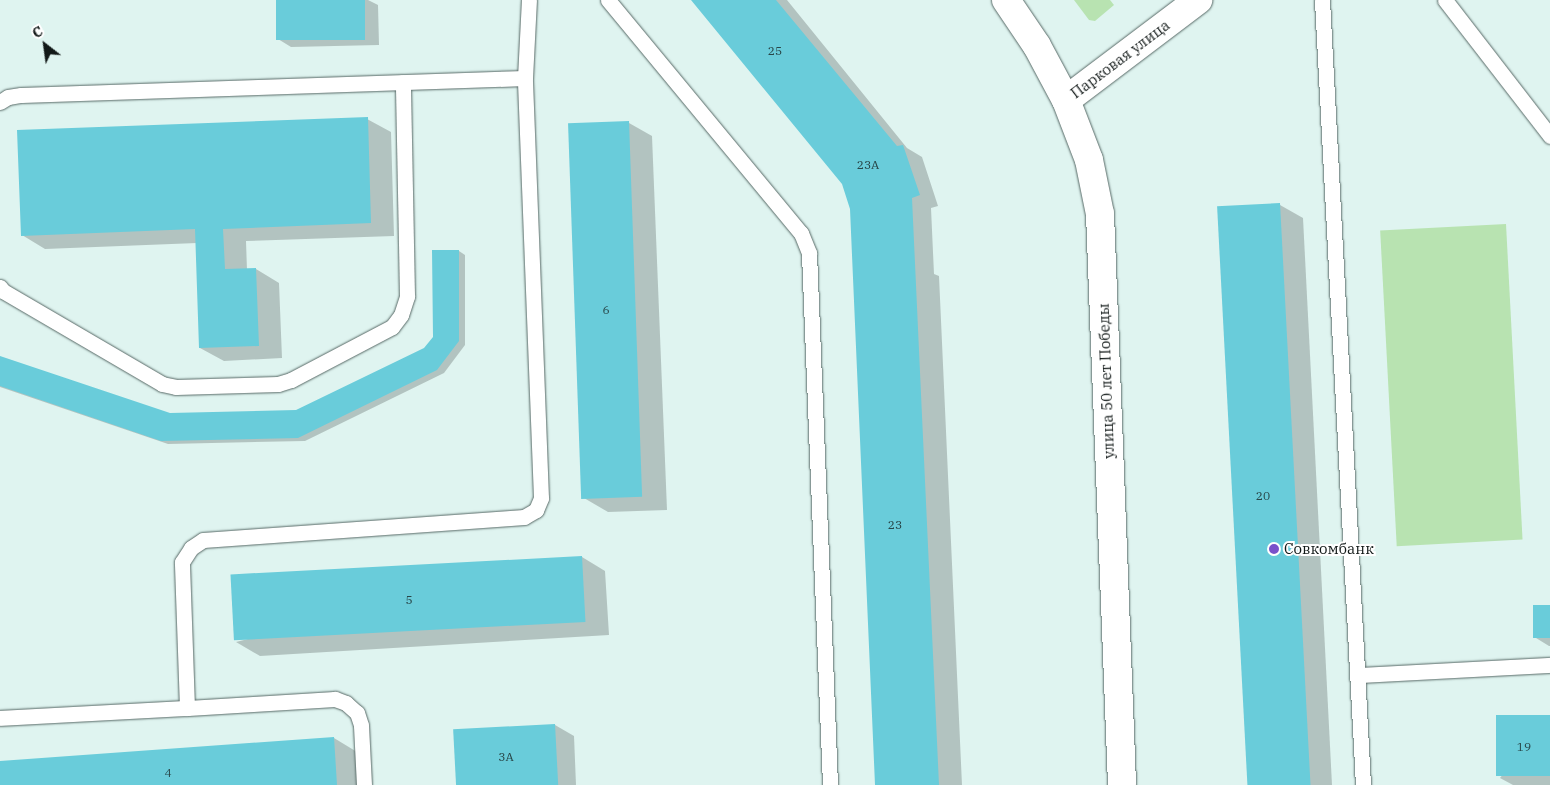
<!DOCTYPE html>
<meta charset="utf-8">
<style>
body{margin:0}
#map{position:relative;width:1550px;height:785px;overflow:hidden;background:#dff4f0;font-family:"IBM Plex Serif",serif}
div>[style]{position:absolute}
.green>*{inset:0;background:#b8e3b1;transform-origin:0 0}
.shadow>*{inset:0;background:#0003}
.building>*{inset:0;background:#69ccda;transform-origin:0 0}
.roads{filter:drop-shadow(0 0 1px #576966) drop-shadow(0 0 1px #576966)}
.lane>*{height:15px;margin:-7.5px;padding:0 7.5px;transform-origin:7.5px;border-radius:7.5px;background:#fff}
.street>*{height:28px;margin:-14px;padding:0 14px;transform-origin:14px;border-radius:14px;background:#fff}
.dots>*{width:14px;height:14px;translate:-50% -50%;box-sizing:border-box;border:2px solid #fff;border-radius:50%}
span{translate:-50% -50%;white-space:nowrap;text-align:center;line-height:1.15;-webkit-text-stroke:4px #fff;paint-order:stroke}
.number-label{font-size:12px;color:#284648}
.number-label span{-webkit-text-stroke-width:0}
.street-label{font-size:15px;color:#121918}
.poi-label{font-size:15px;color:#121918}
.left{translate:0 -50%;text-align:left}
.north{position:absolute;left:20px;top:20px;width:50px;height:50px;-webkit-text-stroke:4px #fff;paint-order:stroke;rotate:330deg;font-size:14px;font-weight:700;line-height:20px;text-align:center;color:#121918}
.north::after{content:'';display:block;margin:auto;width:18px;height:22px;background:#121918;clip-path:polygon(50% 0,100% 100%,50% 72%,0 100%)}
</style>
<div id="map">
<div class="green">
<div style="clip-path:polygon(1074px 0,1110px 0,1114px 5px,1095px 21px,1089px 20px)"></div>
<div style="left:1506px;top:224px;width:316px;height:126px;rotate:87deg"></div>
</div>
<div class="shadow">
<div style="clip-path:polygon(277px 0,368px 0,378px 5px,379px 45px,291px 47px,278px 39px)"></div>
<div style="clip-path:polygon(692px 0,787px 0,907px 148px,922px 157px,938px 206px,931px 208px,934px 274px,939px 276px,962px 785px,876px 785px,851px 208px,844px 183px)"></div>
<div style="clip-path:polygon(367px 119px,391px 132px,394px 236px,246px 241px,247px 270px,256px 269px,279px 283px,282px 358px,224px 361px,200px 348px,197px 243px,45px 249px,22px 235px)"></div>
<div style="clip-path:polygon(629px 123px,652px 136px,667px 510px,608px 512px,584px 498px)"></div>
<div style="clip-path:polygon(1280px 205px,1303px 218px,1332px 785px,1248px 785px)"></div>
<div style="clip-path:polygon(459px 251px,465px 255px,465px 345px,444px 373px,305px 441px,168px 444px,0 387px,0 357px,170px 415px,296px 412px,425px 349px,434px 337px)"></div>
<div style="clip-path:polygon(582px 557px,605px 571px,609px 635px,260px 656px,236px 642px)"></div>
<div style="clip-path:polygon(1550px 606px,1550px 646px,1549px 646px,1536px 638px)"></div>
<div style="clip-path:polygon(1550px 716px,1550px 785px,1513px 785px,1500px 778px)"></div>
<div style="clip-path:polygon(555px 725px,574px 736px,576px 785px,457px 785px,455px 730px)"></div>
<div style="clip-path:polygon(334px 738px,357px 752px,359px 785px,0 785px,0 762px)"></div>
</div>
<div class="building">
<div style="left:276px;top:0;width:89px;height:40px"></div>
<div style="clip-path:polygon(691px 0,776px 0,897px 146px,903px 145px,920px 195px,912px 198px,939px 785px,875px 785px,850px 209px,842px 184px)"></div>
<div style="clip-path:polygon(368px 117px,371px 223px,223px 229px,225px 269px,256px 268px,259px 346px,199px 348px,195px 229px,21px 236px,17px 130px)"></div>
<div style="left:629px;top:121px;width:376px;height:61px;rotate:88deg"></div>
<div style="left:1280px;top:203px;width:583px;height:63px;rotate:87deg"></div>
<div style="clip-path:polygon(432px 250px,459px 250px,459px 341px,437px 370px,298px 438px,161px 441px,0 386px,0 356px,170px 413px,296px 410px,424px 348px,433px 337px)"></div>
<div style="left:582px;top:556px;width:66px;height:352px;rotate:87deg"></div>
<div style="left:1550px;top:605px;width:33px;height:17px;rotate:90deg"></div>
<div style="left:1550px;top:715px;width:61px;height:54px;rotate:90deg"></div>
<div style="left:555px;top:724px;width:61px;height:102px;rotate:87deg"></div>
<div style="clip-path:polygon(334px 737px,337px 785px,0 785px,0 761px)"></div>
</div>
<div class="roads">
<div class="lane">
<div style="left:608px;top:0;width:303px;rotate:50.4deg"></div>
<div style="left:801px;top:233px;width:22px;rotate:68deg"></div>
<div style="left:809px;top:253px;width:532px;rotate:87.74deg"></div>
<div style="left:1322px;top:0;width:786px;rotate:87.01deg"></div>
<div style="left:1445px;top:0;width:172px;rotate:52.3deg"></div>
<div style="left:0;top:102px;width:9px;rotate:-32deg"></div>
<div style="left:8px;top:97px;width:13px;rotate:-9deg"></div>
<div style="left:21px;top:95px;width:504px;rotate:-1.93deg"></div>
<div style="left:0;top:287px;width:5px;rotate:53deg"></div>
<div style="left:3px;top:291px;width:184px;rotate:30.3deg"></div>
<div style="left:162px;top:384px;width:14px;rotate:12deg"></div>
<div style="left:176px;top:387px;width:102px;rotate:-1.7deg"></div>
<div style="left:278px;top:384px;width:14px;rotate:-17deg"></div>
<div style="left:291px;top:380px;width:114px;rotate:-27.7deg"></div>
<div style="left:392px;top:327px;width:15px;rotate:-53deg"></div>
<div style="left:401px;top:315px;width:20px;rotate:-72deg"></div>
<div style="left:407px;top:296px;width:214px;rotate:-91.1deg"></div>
<div style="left:1358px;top:675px;width:192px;rotate:-3deg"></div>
<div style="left:0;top:718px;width:187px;rotate:-3.1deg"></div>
<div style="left:364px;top:785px;width:60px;rotate:-92.9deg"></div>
<div style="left:361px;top:725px;width:13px;rotate:-108deg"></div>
<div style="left:357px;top:713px;width:15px;rotate:-138deg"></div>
<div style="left:346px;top:703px;width:12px;rotate:-160deg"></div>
<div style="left:335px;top:699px;width:148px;rotate:176.5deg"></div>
<div style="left:187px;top:708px;width:146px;rotate:-92deg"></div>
<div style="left:182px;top:562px;width:17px;rotate:-57deg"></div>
<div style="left:191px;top:548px;width:14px;rotate:-34deg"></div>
<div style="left:203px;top:540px;width:322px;rotate:-4.1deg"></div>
<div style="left:524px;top:517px;width:14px;rotate:-30deg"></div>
<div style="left:536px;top:510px;width:13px;rotate:-67deg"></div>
<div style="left:541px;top:498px;width:420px;rotate:-92.2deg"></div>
<div style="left:525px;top:78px;width:78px;rotate:-87.1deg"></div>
</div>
<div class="street">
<div style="left:1006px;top:0;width:55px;rotate:56deg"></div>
<div style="left:1037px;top:46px;width:61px;rotate:61.8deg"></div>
<div style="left:1066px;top:100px;width:64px;rotate:69deg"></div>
<div style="left:1089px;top:160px;width:55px;rotate:78.5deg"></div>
<div style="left:1100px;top:214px;width:571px;rotate:87.79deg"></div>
<div style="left:1066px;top:100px;width:166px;rotate:-37.1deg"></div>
</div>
</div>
<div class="dots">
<div style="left:1274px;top:549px;background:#7a51ca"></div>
</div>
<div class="number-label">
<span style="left:775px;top:51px">25</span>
<span style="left:868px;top:165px">23А</span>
<span style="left:606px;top:310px">6</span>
<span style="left:1263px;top:496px">20</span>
<span style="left:895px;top:525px">23</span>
<span style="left:409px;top:600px">5</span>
<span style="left:1524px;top:747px">19</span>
<span style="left:506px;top:757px">3А</span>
<span style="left:168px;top:773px">4</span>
</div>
<div class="street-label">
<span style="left:1120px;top:59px;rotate:-37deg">Парковая улица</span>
<span style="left:1106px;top:381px;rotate:-92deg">улица 50 лет Победы</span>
</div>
<div class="poi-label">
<span class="left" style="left:1284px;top:549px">Совкомбанк</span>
</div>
<div class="north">С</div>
</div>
